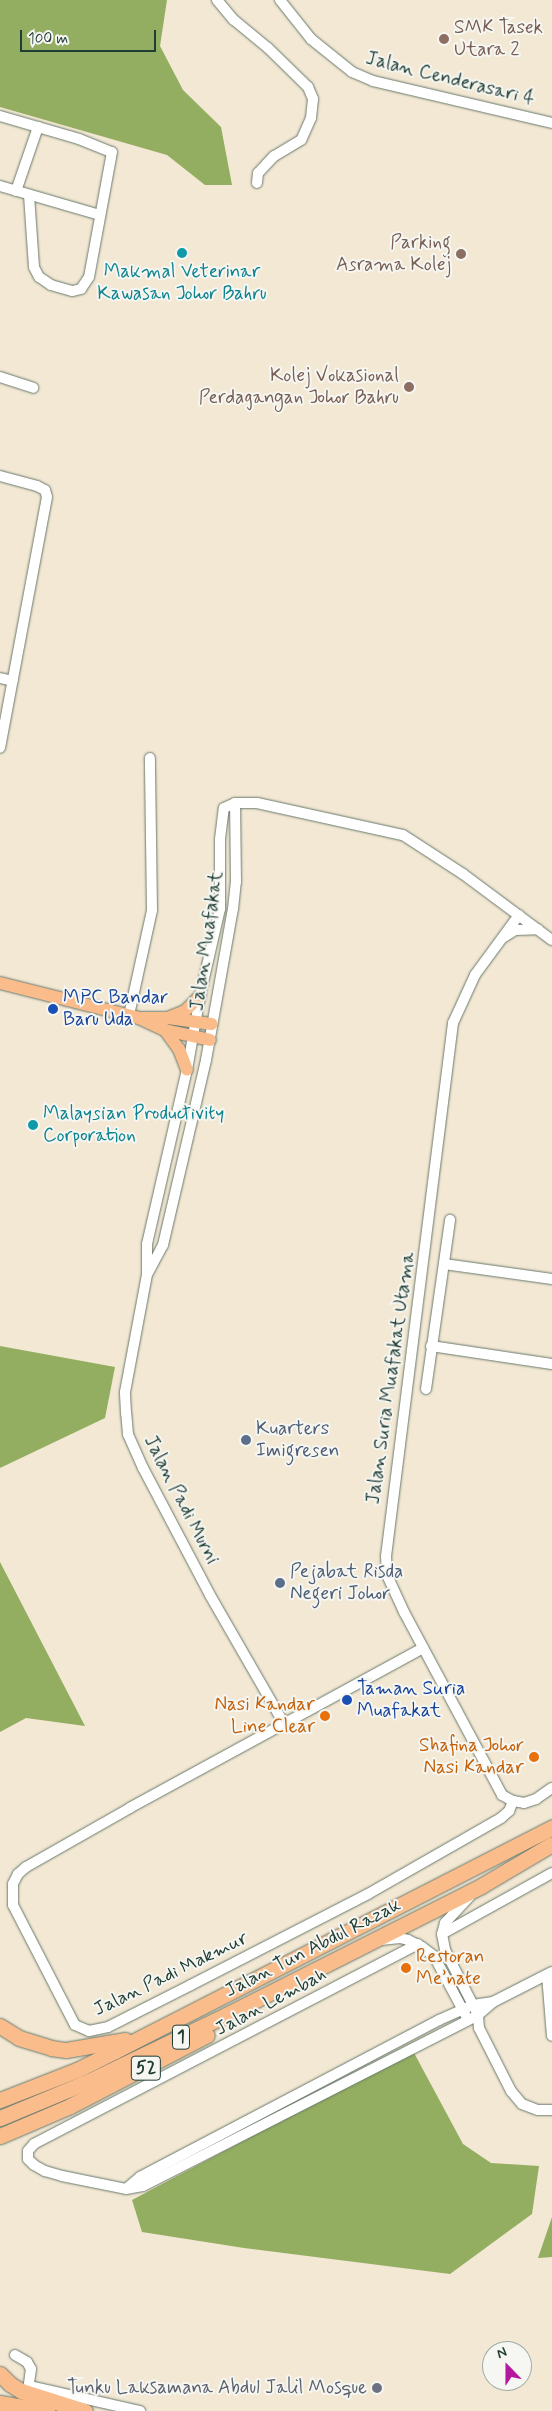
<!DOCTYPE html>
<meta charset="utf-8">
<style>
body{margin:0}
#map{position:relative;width:552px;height:2411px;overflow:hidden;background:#f2e8d3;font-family:Mynerve,sans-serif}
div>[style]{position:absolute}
.forest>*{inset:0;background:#93ae60}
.roads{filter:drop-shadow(0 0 1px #69796c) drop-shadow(0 0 1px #69796c)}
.minor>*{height:10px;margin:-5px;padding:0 5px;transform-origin:5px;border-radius:5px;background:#fff}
.major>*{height:12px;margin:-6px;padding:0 6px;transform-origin:6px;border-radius:6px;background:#fabc8b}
.highway>*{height:15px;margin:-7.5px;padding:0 7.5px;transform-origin:7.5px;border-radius:7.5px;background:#fabc8b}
.dots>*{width:14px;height:14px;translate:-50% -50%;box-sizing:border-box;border:2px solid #f6f6f2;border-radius:50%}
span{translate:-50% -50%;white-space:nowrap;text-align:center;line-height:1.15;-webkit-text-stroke:4px #f6f6f2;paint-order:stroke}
.shield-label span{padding:1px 4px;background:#f6f6f2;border:1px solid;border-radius:4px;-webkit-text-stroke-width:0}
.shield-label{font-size:18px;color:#1f3d34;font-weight:700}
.education-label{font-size:19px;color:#785e54}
.left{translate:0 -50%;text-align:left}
.right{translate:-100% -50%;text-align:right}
.street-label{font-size:19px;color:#1f3d34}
.culture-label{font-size:19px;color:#0d838f}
.transit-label{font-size:19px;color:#164399}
.service-label{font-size:19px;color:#4e5e75}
.food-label{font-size:19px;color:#c56008}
.worship-label{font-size:19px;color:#5b616d}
.north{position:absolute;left:482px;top:2341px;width:50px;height:50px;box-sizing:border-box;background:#f6f6f2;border:1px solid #a0aca6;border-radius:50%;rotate:338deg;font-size:14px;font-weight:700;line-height:20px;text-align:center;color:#1f3d34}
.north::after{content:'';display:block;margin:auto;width:18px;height:22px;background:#b5179e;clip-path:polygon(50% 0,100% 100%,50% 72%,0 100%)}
.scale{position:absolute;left:20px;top:30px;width:136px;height:22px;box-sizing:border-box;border:2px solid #1f3d34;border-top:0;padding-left:6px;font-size:15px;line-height:18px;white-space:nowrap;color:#1f3d34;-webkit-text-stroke:4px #f6f6f2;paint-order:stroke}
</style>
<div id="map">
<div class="forest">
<div style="clip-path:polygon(0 0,167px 0,160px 46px,183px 90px,221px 127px,232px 185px,205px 185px,167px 155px,0 107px)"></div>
<div style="clip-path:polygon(0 1346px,115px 1367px,105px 1418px,0 1468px)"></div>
<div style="clip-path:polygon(0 1562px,85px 1726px,26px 1718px,0 1732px)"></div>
<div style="clip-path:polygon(413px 2051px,463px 2144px,491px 2163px,539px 2166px,532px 2214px,450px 2274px,244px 2248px,142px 2232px,132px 2200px)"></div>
<div style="clip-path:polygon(552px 2217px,552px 2257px,538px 2258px)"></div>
</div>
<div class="roads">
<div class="minor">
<div style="left:217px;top:0;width:26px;rotate:50deg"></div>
<div style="left:234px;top:20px;width:44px;rotate:39.5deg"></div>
<div style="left:268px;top:48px;width:56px;rotate:44.3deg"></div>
<div style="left:308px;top:87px;width:13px;rotate:67deg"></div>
<div style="left:313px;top:99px;width:19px;rotate:96deg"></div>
<div style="left:311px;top:118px;width:24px;rotate:114deg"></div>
<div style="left:301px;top:140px;width:31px;rotate:149deg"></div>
<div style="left:274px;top:156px;width:23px;rotate:133deg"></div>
<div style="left:258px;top:173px;width:10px;rotate:96deg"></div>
<div style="left:280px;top:0;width:50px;rotate:51.5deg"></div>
<div style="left:311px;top:39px;width:53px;rotate:38.8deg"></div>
<div style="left:352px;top:72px;width:23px;rotate:23deg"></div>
<div style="left:373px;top:81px;width:184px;rotate:13.2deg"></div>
<div style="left:0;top:116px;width:82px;rotate:16.2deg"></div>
<div style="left:79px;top:139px;width:35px;rotate:22deg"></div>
<div style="left:112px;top:152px;width:127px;rotate:100.4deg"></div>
<div style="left:89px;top:277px;width:14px;rotate:124deg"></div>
<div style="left:81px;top:289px;width:9px;rotate:167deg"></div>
<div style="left:72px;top:291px;width:22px;rotate:-164deg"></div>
<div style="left:51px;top:285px;width:14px;rotate:-146deg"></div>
<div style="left:39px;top:277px;width:11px;rotate:-117deg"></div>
<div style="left:34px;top:267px;width:72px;rotate:-94deg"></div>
<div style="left:0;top:186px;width:104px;rotate:16.2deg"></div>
<div style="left:16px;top:191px;width:68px;rotate:-71deg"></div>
<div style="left:0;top:377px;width:35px;rotate:18deg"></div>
<div style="left:0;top:476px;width:38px;rotate:15deg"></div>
<div style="left:37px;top:486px;width:9px;rotate:27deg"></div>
<div style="left:45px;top:490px;width:7px;rotate:74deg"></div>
<div style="left:47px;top:497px;width:255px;rotate:100.6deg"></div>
<div style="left:0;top:678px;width:13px;rotate:13deg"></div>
<div style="left:519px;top:915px;width:74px;rotate:126.3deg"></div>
<div style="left:475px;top:975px;width:53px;rotate:114.6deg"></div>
<div style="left:453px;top:1023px;width:537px;rotate:97.16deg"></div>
<div style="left:386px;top:1556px;width:19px;rotate:87deg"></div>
<div style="left:387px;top:1575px;width:41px;rotate:65.3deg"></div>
<div style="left:404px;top:1612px;width:208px;rotate:61.8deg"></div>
<div style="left:502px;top:1795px;width:13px;rotate:29deg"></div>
<div style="left:513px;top:1801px;width:11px;rotate:10deg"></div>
<div style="left:524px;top:1803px;width:13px;rotate:-18deg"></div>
<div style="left:536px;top:1799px;width:19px;rotate:-35deg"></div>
<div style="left:504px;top:937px;width:13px;rotate:-32deg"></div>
<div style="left:515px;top:930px;width:23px;rotate:-2deg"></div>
<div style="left:129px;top:1015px;width:107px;rotate:-77.6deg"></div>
<div style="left:152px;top:910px;width:152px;rotate:-90.8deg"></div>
<div style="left:444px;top:1264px;width:109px;rotate:7.9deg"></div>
<div style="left:148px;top:1273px;width:32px;rotate:-62deg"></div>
<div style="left:163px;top:1245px;width:190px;rotate:-76.9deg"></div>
<div style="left:206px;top:1060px;width:153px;rotate:-79.9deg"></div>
<div style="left:233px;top:909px;width:27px;rotate:-84deg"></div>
<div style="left:236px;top:882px;width:79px;rotate:-90.7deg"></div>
<div style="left:431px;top:1346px;width:122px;rotate:8.5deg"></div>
<div style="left:426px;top:1389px;width:171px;rotate:-81.9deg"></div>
<div style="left:423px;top:1648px;width:334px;rotate:151.4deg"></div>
<div style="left:130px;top:1808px;width:120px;rotate:150.4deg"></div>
<div style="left:26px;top:1867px;width:11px;rotate:139deg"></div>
<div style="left:18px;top:1874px;width:11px;rotate:117deg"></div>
<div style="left:13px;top:1884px;width:21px;rotate:90deg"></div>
<div style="left:13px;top:1905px;width:135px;rotate:62.7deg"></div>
<div style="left:75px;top:2025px;width:15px;rotate:23deg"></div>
<div style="left:89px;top:2031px;width:19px;rotate:-12deg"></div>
<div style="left:108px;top:2027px;width:93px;rotate:-26.8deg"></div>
<div style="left:191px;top:1985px;width:199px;rotate:-27.2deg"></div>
<div style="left:368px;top:1894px;width:153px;rotate:-29.7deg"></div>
<div style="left:501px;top:1818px;width:11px;rotate:-41deg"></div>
<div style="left:509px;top:1811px;width:11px;rotate:-68deg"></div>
<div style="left:283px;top:1722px;width:146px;rotate:-119.9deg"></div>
<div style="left:210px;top:1595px;width:144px;rotate:-117.8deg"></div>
<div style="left:143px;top:1468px;width:37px;rotate:-114deg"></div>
<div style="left:128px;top:1434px;width:21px;rotate:-95deg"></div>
<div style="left:126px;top:1413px;width:21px;rotate:-93deg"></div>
<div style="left:125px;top:1392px;width:120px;rotate:-79.4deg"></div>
<div style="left:147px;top:1274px;width:30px;rotate:-90deg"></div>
<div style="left:147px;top:1244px;width:179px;rotate:-77.1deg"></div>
<div style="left:187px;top:1070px;width:75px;rotate:-80deg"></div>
<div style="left:200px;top:996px;width:89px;rotate:-77.1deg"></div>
<div style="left:220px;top:909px;width:70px;rotate:-90deg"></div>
<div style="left:220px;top:839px;width:31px;rotate:-83deg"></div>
<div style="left:224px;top:808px;width:12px;rotate:-24deg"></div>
<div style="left:235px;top:803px;width:22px"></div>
<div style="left:257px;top:803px;width:149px;rotate:12.4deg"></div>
<div style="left:403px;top:835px;width:72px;rotate:33deg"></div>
<div style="left:463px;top:874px;width:111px;rotate:36.6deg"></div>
<div style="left:470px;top:1896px;width:37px;rotate:133deg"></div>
<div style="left:445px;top:1923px;width:11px;rotate:105deg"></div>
<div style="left:442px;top:1934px;width:16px;rotate:79deg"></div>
<div style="left:445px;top:1950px;width:73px;rotate:63.1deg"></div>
<div style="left:478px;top:2015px;width:13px;rotate:86deg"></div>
<div style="left:479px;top:2028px;width:71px;rotate:63.1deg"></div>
<div style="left:511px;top:2091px;width:17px;rotate:50deg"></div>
<div style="left:522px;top:2104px;width:17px;rotate:21deg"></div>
<div style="left:538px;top:2110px;width:14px"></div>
<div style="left:442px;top:1934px;width:126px;rotate:-29deg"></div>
<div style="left:381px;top:1940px;width:19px;rotate:-6deg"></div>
<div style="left:400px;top:1938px;width:8px;rotate:14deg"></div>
<div style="left:408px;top:1940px;width:16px;rotate:27deg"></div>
<div style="left:422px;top:1947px;width:15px;rotate:37deg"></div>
<div style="left:434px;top:1956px;width:68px;rotate:61.9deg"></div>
<div style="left:418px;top:1944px;width:433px;rotate:152.5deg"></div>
<div style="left:34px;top:2144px;width:9px;rotate:131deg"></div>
<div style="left:28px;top:2151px;width:8px;rotate:90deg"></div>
<div style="left:28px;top:2159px;width:8px;rotate:45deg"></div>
<div style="left:34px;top:2165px;width:13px;rotate:29deg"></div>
<div style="left:45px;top:2171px;width:18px;rotate:16deg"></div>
<div style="left:62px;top:2176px;width:65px;rotate:11.5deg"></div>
<div style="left:126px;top:2189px;width:17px;rotate:-10deg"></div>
<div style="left:143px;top:2186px;width:376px;rotate:-27deg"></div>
<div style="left:478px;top:2015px;width:20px;rotate:-41deg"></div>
<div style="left:493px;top:2002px;width:66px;rotate:-27deg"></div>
<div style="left:547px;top:1975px;width:61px;rotate:85.3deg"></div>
<div style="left:127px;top:2188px;width:17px;rotate:-40deg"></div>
<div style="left:140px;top:2177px;width:338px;rotate:-27.7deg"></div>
<div style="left:439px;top:2020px;width:37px;rotate:-24deg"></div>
<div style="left:473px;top:2005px;width:20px;rotate:-9deg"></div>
<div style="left:15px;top:2355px;width:14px;rotate:30deg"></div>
<div style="left:27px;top:2362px;width:8px;rotate:60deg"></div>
<div style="left:31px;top:2369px;width:22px;rotate:98deg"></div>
<div style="left:29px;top:2386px;width:114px;rotate:12.7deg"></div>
</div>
<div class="major">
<div style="left:0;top:983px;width:143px;rotate:14.1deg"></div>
<div style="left:139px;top:1018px;width:29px;rotate:25deg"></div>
<div style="left:165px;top:1030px;width:46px;rotate:12.5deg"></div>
<div style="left:170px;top:1017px;width:16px;rotate:-22deg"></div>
<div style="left:185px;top:1011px;width:21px;rotate:-45deg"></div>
<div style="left:143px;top:1018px;width:25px"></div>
<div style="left:168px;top:1018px;width:44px;rotate:7.8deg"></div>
<div style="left:165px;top:1030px;width:24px;rotate:54deg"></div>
<div style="left:179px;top:1049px;width:22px;rotate:69deg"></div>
</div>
<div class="highway">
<div style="left:0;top:2026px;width:22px;rotate:32deg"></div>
<div style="left:19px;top:2038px;width:34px;rotate:17deg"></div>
<div style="left:51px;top:2048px;width:15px;rotate:8deg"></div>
<div style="left:66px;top:2050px;width:60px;rotate:-9.6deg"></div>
<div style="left:0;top:2100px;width:83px;rotate:-21.3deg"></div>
<div style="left:77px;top:2070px;width:42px;rotate:-26.6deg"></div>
<div style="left:115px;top:2051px;width:491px;rotate:-27.1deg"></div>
<div style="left:0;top:2118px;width:96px;rotate:-22.6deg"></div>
<div style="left:89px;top:2081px;width:152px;rotate:-25.7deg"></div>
<div style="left:226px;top:2015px;width:286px;rotate:-26.8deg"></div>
<div style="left:481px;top:1886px;width:82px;rotate:-30.6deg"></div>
<div style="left:0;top:2136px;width:76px;rotate:-23.2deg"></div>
<div style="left:70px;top:2106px;width:154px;rotate:-27.4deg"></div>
<div style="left:0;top:2374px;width:14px;rotate:45deg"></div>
<div style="left:10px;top:2384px;width:13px;rotate:32deg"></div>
<div style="left:21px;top:2391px;width:67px;rotate:17.4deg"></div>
<div style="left:0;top:2403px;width:48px;rotate:9.7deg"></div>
</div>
</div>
<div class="dots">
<div style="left:444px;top:39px;background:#8d6e63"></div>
<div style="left:182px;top:253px;background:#0f9aa8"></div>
<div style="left:461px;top:254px;background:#8d6e63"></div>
<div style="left:409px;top:387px;background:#8d6e63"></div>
<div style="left:53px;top:1009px;background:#1a4fb4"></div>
<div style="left:33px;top:1125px;background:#0f9aa8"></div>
<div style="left:246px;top:1440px;background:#5c6f8a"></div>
<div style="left:280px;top:1583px;background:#5c6f8a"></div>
<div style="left:347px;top:1700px;background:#1a4fb4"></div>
<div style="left:325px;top:1716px;background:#e8710a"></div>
<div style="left:534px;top:1757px;background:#e8710a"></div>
<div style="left:406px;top:1968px;background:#e8710a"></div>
<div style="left:377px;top:2388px;background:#6b7280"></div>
</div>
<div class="shield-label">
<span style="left:181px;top:2037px">1</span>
<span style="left:146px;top:2068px">52</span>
</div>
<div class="education-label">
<span class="left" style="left:454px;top:39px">SMK Tasek<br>Utara 2</span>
<span class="right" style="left:451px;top:254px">Parking<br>Asrama Kolej</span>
<span class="right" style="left:399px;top:387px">Kolej Vokasional<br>Perdagangan Johor Bahru</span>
</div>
<div class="street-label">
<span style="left:450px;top:79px;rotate:14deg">Jalan Cenderasari 4</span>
<span style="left:207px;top:941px;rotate:-82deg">Jalan Muafakat</span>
<span style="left:391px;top:1378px;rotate:-82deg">Jalan Suria Muafakat Utama</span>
<span style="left:181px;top:1500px;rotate:63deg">Jalan Padi Murni</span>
<span style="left:313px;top:1948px;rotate:-27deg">Jalan Tun Abdul Razak</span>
<span style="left:171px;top:1974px;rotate:-26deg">Jalan Padi Makmur</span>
<span style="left:271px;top:2002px;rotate:-28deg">Jalan Lembah</span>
</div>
<div class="culture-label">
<span style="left:182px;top:283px">Makmal Veterinar<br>Kawasan Johor Bahru</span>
<span class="left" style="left:43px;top:1125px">Malaysian Productivity<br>Corporation</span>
</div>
<div class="transit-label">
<span class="left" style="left:63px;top:1009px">MPC Bandar<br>Baru Uda</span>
<span class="left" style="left:357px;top:1700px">Taman Suria<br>Muafakat</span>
</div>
<div class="service-label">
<span class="left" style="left:256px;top:1440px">Kuarters<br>Imigresen</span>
<span class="left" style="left:290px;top:1583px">Pejabat Risda<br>Negeri Johor</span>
</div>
<div class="food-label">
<span class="right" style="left:315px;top:1716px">Nasi Kandar<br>Line Clear</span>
<span class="right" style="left:524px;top:1757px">Shafina Johor<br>Nasi Kandar</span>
<span class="left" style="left:416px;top:1968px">Restoran<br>Me’nate</span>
</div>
<div class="worship-label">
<span class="right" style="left:367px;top:2388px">Tunku Laksamana Abdul Jalil Mosque</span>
</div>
<div class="north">N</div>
<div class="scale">100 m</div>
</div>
